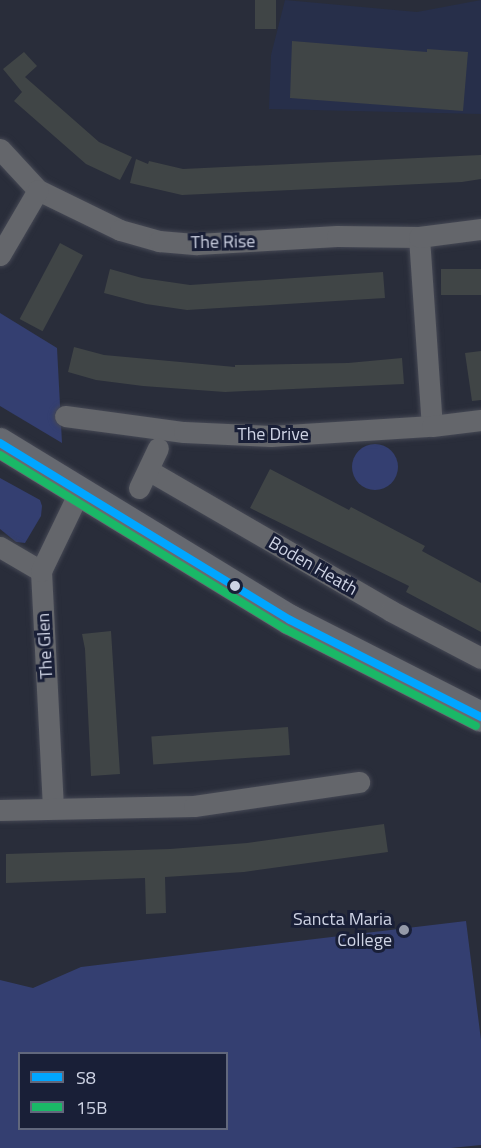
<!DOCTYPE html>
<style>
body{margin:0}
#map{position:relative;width:481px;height:1148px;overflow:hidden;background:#292d3a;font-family:"Titillium Web",sans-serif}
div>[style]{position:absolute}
.built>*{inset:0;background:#272f4a}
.green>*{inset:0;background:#343f71}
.round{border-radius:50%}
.building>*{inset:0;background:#404546;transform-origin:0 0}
.roads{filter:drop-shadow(0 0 2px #454854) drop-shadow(0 0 2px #454854)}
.street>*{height:21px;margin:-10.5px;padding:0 10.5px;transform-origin:10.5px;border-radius:10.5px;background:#64666b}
.secondary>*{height:30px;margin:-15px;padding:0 15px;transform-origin:15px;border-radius:15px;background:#666970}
.bus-1>*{height:8px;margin:-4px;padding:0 4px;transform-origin:4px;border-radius:4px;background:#00a6ff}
.bus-2>*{height:8px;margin:-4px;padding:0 4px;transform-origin:4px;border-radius:4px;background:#1ab867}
.dots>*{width:16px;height:16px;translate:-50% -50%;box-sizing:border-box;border:3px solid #191f37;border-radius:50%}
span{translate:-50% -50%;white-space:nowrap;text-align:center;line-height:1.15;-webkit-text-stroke:6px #191f37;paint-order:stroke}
.street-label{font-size:18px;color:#ced3e4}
.poi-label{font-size:18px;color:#ced3e4}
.right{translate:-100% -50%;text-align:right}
.legend{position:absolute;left:18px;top:1052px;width:210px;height:78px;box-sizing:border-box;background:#191f37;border:2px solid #61677c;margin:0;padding:8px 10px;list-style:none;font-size:18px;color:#ced3e4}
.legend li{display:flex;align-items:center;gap:12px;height:30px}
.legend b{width:30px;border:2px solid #61677c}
</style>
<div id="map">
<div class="built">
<div style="clip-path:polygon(285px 0,417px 12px,481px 0,481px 114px,269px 109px,271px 55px)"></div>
</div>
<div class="green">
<div style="clip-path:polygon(0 313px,57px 348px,62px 443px,0 406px)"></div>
<div class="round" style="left:352px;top:444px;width:46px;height:46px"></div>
<div style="clip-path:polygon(0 478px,40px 500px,42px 506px,41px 516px,25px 543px,16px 542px,0 529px)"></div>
<div style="clip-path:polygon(evenodd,466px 921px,481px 1040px,481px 1145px,451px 1148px,0 1148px,0 980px,33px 988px,81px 967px,466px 921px,20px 1054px,226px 1054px,226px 1128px,20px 1128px,20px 1054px)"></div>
</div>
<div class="building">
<div style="left:255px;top:0;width:21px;height:29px"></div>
<div style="clip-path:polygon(292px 41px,427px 52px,427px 49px,468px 52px,463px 111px,290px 98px)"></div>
<div style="clip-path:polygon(24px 52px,37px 66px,25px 77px,99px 142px,132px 157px,120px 180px,86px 164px,14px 101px,22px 92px,3px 69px)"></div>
<div style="clip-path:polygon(481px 155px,481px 179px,462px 182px,182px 195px,130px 183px,136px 159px,148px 164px,149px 161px,183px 169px)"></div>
<div style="left:60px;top:243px;width:26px;height:86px;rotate:28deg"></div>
<div style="clip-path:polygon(110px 269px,142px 278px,190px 285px,383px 272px,385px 298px,187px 310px,146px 304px,104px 293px)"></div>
<div style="left:481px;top:269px;width:26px;height:40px;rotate:90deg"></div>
<div style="clip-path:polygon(74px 347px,104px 355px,235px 367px,235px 365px,348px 363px,402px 358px,404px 384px,225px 392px,143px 386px,96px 380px,68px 372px)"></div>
<div style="clip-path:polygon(481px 351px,481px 400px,472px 401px,465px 353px)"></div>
<div style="clip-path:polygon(270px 469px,349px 510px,351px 507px,425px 546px,422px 551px,481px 583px,481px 632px,406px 592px,409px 586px,250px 508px)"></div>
<div style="clip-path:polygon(111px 631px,120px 774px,91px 776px,85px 649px,82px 634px)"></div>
<div style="left:288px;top:727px;width:28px;height:137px;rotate:86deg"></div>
<div style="clip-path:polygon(384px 824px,388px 852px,244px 872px,165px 877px,166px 913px,146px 914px,145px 878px,6px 883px,6px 854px,170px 849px,247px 843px)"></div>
</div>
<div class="roads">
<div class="street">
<div style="left:0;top:149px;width:56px;rotate:47.2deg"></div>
<div style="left:38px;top:190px;width:91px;rotate:26deg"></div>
<div style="left:120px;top:230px;width:41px;rotate:15.8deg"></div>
<div style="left:159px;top:241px;width:38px;rotate:5deg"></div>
<div style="left:197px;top:244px;width:140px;rotate:-3.3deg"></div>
<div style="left:337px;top:236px;width:82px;rotate:0.7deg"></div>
<div style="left:419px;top:237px;width:189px;rotate:86.1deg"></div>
<div style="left:419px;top:237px;width:63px;rotate:-7.4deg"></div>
<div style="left:0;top:255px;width:75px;rotate:-59.7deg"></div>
<div style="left:65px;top:416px;width:120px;rotate:7.7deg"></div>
<div style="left:184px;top:432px;width:87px;rotate:2.6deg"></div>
<div style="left:271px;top:436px;width:161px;rotate:-3.6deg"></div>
<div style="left:432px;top:426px;width:49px;rotate:-7deg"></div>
<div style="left:148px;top:470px;width:281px;rotate:30.1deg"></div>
<div style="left:391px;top:611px;width:102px;rotate:27.6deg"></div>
<div style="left:139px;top:488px;width:44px;rotate:-64.6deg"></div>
<div style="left:0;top:547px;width:48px;rotate:30.3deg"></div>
<div style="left:53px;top:808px;width:237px;rotate:-92.9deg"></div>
<div style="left:41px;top:571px;width:88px;rotate:-64.3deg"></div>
<div style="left:0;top:810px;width:194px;rotate:-1.2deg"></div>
<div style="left:194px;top:806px;width:167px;rotate:-8.3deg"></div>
</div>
<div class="secondary">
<div style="left:0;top:443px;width:340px;rotate:31.4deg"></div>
<div style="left:290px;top:620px;width:214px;rotate:26.9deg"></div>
</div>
</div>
<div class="bus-1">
<div style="left:0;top:443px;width:340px;rotate:31.4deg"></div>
<div style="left:290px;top:620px;width:214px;rotate:26.9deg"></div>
</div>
<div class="bus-2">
<div style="left:0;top:455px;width:334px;rotate:31.4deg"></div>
<div style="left:285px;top:629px;width:214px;rotate:26.9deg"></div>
</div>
<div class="dots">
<div style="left:235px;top:586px;background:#ced3e4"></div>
<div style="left:404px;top:930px;background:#9499a8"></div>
</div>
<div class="street-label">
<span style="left:223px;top:242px;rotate:-1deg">The Rise</span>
<span style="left:273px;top:434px">The Drive</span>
<span style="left:313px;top:566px;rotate:30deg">Boden Heath</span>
<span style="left:45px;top:646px;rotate:-93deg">The Glen</span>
</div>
<div class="poi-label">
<span class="right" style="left:392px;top:930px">Sancta Maria<br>College</span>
</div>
<ul class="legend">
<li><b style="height:8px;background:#00a6ff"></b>S8</li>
<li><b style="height:8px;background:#1ab867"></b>15B</li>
</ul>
</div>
